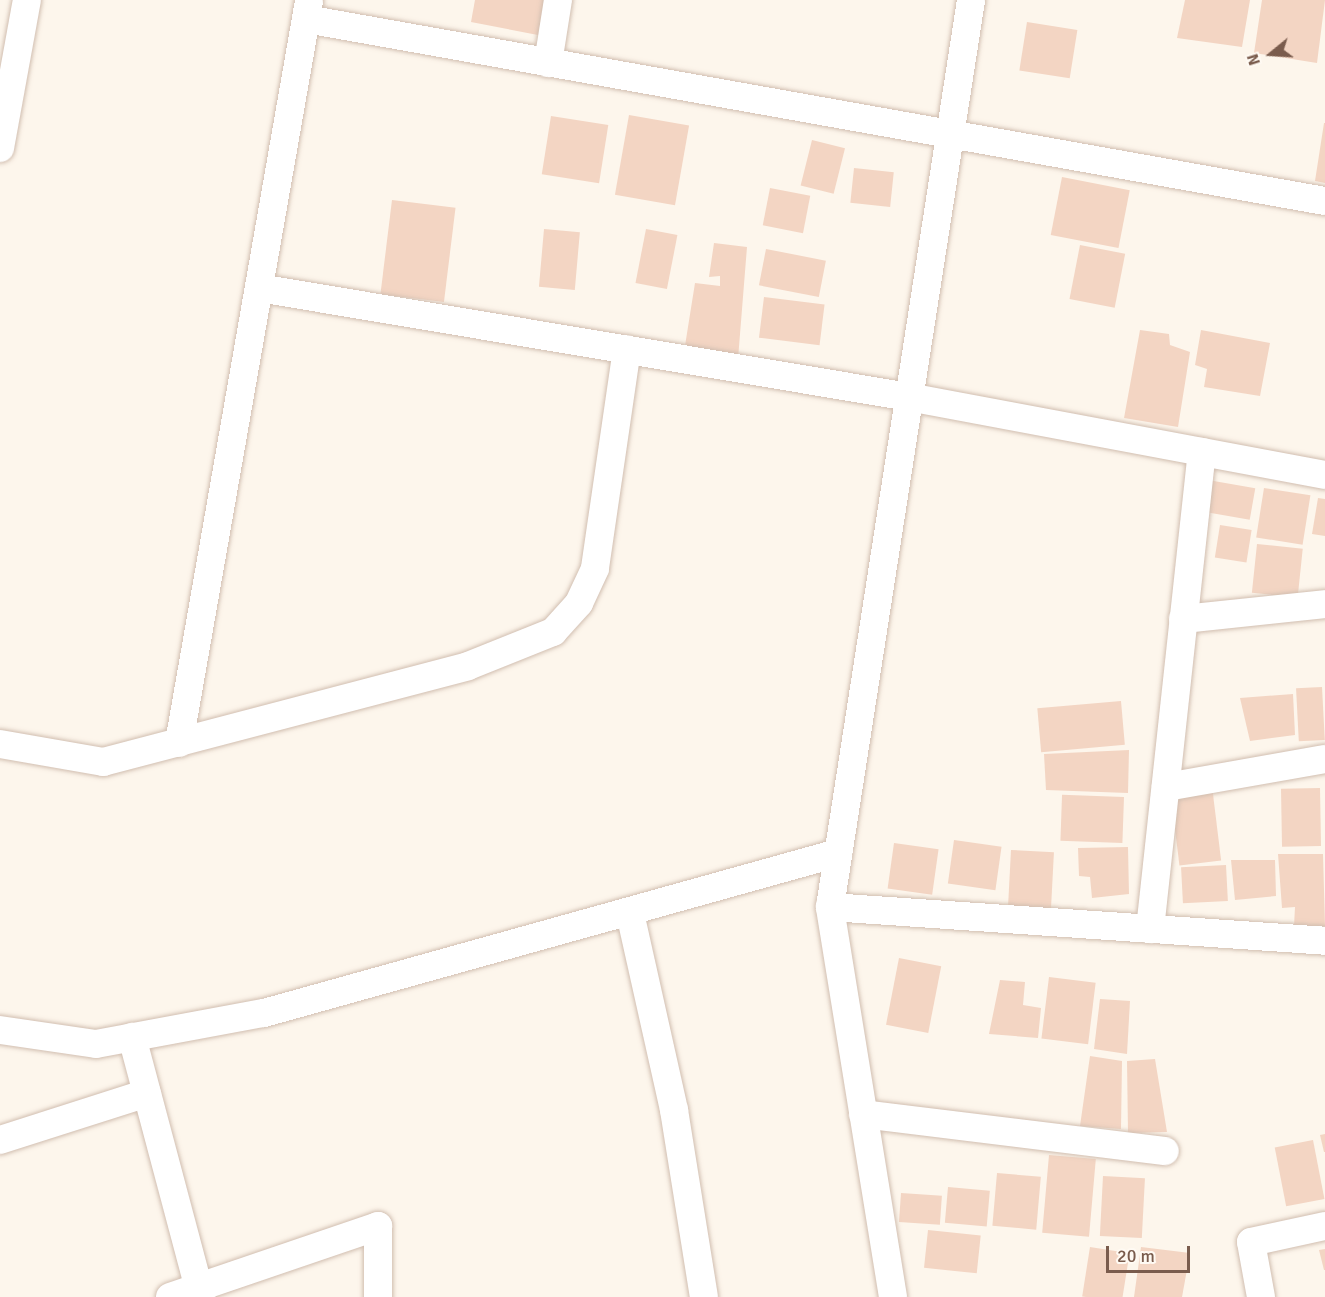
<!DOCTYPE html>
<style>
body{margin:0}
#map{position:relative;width:1325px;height:1297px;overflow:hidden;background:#fdf6ec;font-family:Signika,sans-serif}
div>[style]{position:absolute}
.building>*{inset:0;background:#f3d5c3;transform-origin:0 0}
.roads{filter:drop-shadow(0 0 2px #d1beb0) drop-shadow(0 0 2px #d1beb0)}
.minor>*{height:28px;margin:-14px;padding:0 14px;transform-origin:14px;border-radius:14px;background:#fff}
span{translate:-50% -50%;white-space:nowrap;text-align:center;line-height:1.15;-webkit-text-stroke:4.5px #fffaf3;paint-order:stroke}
.north{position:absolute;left:1241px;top:24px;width:60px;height:60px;-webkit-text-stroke:4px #fffaf3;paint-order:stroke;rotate:252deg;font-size:16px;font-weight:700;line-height:24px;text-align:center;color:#7a5c4d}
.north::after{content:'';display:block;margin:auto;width:21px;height:27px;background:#7a5c4d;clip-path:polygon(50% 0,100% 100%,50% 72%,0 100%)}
.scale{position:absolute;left:1106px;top:1246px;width:84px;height:27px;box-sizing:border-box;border:3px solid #7a5c4d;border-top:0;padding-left:8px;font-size:18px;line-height:21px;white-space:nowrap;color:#7a5c4d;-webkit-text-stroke:4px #fffaf3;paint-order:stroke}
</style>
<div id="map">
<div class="building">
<div style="clip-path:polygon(475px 0,548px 0,543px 36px,471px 22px)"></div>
<div style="clip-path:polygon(1185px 0,1250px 0,1242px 47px,1177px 38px)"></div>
<div style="clip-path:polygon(1262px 0,1325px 0,1317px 63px,1254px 53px)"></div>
<div style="left:1027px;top:22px;width:51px;height:49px;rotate:9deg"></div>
<div style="left:629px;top:115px;width:61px;height:81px;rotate:10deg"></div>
<div style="left:551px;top:116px;width:58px;height:59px;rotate:9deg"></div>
<div style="clip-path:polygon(1324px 123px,1325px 123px,1325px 183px,1315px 181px)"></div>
<div style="left:812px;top:140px;width:34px;height:47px;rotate:14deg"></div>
<div style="left:854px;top:168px;width:40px;height:35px;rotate:6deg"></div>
<div style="left:1062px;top:177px;width:69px;height:59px;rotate:11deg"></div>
<div style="left:770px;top:188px;width:41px;height:38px;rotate:11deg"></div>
<div style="left:392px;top:200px;width:64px;height:95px;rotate:7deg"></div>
<div style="left:544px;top:229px;width:36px;height:58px;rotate:5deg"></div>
<div style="left:646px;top:229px;width:32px;height:55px;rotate:11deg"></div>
<div style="clip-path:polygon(714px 243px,747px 247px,738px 359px,684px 352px,695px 283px,720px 286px,720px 276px,709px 277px)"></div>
<div style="left:1080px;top:245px;width:46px;height:55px;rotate:11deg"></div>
<div style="left:766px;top:249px;width:61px;height:37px;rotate:11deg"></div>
<div style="left:764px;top:297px;width:61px;height:41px;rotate:7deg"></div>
<div style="clip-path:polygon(1140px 330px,1169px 334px,1170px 345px,1190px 352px,1178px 427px,1124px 418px)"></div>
<div style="clip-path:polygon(1201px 330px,1270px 343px,1260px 396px,1204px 387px,1207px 369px,1195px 365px)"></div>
<div style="left:1208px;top:480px;width:48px;height:32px;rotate:10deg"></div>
<div style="left:1264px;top:488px;width:47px;height:50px;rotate:9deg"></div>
<div style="clip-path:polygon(1318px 498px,1325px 499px,1325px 536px,1312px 534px)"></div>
<div style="left:1220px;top:525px;width:32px;height:33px;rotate:9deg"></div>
<div style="left:1257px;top:544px;width:46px;height:49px;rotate:6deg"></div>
<div style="left:1322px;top:687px;width:53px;height:26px;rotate:87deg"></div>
<div style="clip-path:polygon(1293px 694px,1295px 735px,1250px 741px,1240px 698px)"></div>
<div style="left:1121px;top:701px;width:44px;height:84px;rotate:85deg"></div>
<div style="clip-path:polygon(1129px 750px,1128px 793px,1046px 790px,1044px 754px)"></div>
<div style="left:1212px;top:786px;width:75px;height:42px;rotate:83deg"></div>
<div style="left:1320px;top:788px;width:58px;height:39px;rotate:89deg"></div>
<div style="left:1124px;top:797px;width:46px;height:62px;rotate:92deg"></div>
<div style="left:954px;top:840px;width:48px;height:44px;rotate:8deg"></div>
<div style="left:894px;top:843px;width:45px;height:46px;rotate:8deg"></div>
<div style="clip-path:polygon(1128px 847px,1129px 894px,1092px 898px,1090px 877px,1079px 876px,1078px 848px)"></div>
<div style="left:1011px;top:850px;width:43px;height:58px;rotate:3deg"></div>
<div style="clip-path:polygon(1278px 854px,1323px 854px,1325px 926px,1294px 926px,1295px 907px,1282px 908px)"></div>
<div style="clip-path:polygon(1231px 860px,1275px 860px,1276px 896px,1235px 900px)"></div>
<div style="left:1226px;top:865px;width:36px;height:45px;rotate:87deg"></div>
<div style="left:899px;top:958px;width:43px;height:68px;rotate:11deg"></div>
<div style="left:1049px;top:977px;width:47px;height:62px;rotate:7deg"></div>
<div style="clip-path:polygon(1000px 980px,1025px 982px,1023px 1005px,1041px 1008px,1038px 1038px,989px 1034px)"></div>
<div style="clip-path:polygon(1100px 999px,1130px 1001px,1127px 1054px,1094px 1049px)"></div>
<div style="clip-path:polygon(1090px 1056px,1122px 1061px,1121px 1129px,1080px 1126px)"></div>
<div style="clip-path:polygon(1155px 1059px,1167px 1132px,1128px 1133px,1127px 1061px)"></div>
<div style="clip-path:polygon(1325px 1134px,1325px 1152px,1324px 1152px,1320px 1135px)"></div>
<div style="left:1313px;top:1140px;width:60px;height:39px;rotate:79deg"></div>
<div style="left:1049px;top:1155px;width:47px;height:78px;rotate:5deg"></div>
<div style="left:997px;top:1173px;width:44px;height:53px;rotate:5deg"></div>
<div style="left:1103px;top:1176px;width:42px;height:60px;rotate:3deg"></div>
<div style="left:948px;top:1187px;width:42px;height:36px;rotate:5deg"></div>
<div style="left:901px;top:1193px;width:41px;height:29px;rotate:4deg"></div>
<div style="left:928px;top:1230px;width:53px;height:38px;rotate:6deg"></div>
<div style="left:1090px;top:1247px;width:40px;height:50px;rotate:9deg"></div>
<div style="clip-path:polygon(1141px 1247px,1190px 1253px,1182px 1297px,1134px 1297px)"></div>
<div style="clip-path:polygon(1325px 1249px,1325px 1270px,1324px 1270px,1319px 1250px)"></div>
</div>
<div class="roads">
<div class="minor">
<div style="left:306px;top:19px;width:1035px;rotate:10.13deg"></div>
<div style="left:548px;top:63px;width:64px;rotate:-81deg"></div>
<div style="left:0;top:148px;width:150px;rotate:-79.7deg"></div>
<div style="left:259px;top:288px;width:659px;rotate:9.52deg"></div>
<div style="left:909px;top:397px;width:423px;rotate:10.6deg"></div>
<div style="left:1183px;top:619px;width:143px;rotate:-6deg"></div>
<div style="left:179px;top:743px;width:753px;rotate:-80.06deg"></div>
<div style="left:0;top:744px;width:105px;rotate:9.9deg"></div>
<div style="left:103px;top:762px;width:377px;rotate:-14.7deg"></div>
<div style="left:468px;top:666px;width:92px;rotate:-21.8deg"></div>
<div style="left:553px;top:632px;width:39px;rotate:-48deg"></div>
<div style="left:579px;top:603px;width:38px;rotate:-65deg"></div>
<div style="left:595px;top:568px;width:221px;rotate:-81.7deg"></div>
<div style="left:1166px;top:787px;width:161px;rotate:-10deg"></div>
<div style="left:830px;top:907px;width:496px;rotate:3.9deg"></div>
<div style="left:630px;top:913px;width:202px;rotate:77.4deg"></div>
<div style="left:674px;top:1110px;width:189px;rotate:80.9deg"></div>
<div style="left:1150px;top:929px;width:480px;rotate:-83.8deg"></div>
<div style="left:0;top:1030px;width:97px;rotate:8.3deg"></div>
<div style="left:96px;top:1044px;width:171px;rotate:-10.5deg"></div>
<div style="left:264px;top:1013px;width:596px;rotate:-15.58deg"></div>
<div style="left:132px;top:1037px;width:269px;rotate:75.1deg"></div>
<div style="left:863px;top:1114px;width:304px;rotate:7deg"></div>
<div style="left:0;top:1140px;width:154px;rotate:-17.7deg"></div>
<div style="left:170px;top:1297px;width:220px;rotate:-18.8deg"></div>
<div style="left:378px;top:1226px;width:71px;rotate:90deg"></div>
<div style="left:893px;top:1297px;width:395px;rotate:-99.2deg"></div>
<div style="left:830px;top:907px;width:918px;rotate:-81.16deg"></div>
<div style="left:1261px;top:1297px;width:56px;rotate:-100.3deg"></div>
<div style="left:1251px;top:1242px;width:76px;rotate:-12.2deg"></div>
</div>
</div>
<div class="north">N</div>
<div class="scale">20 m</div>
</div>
